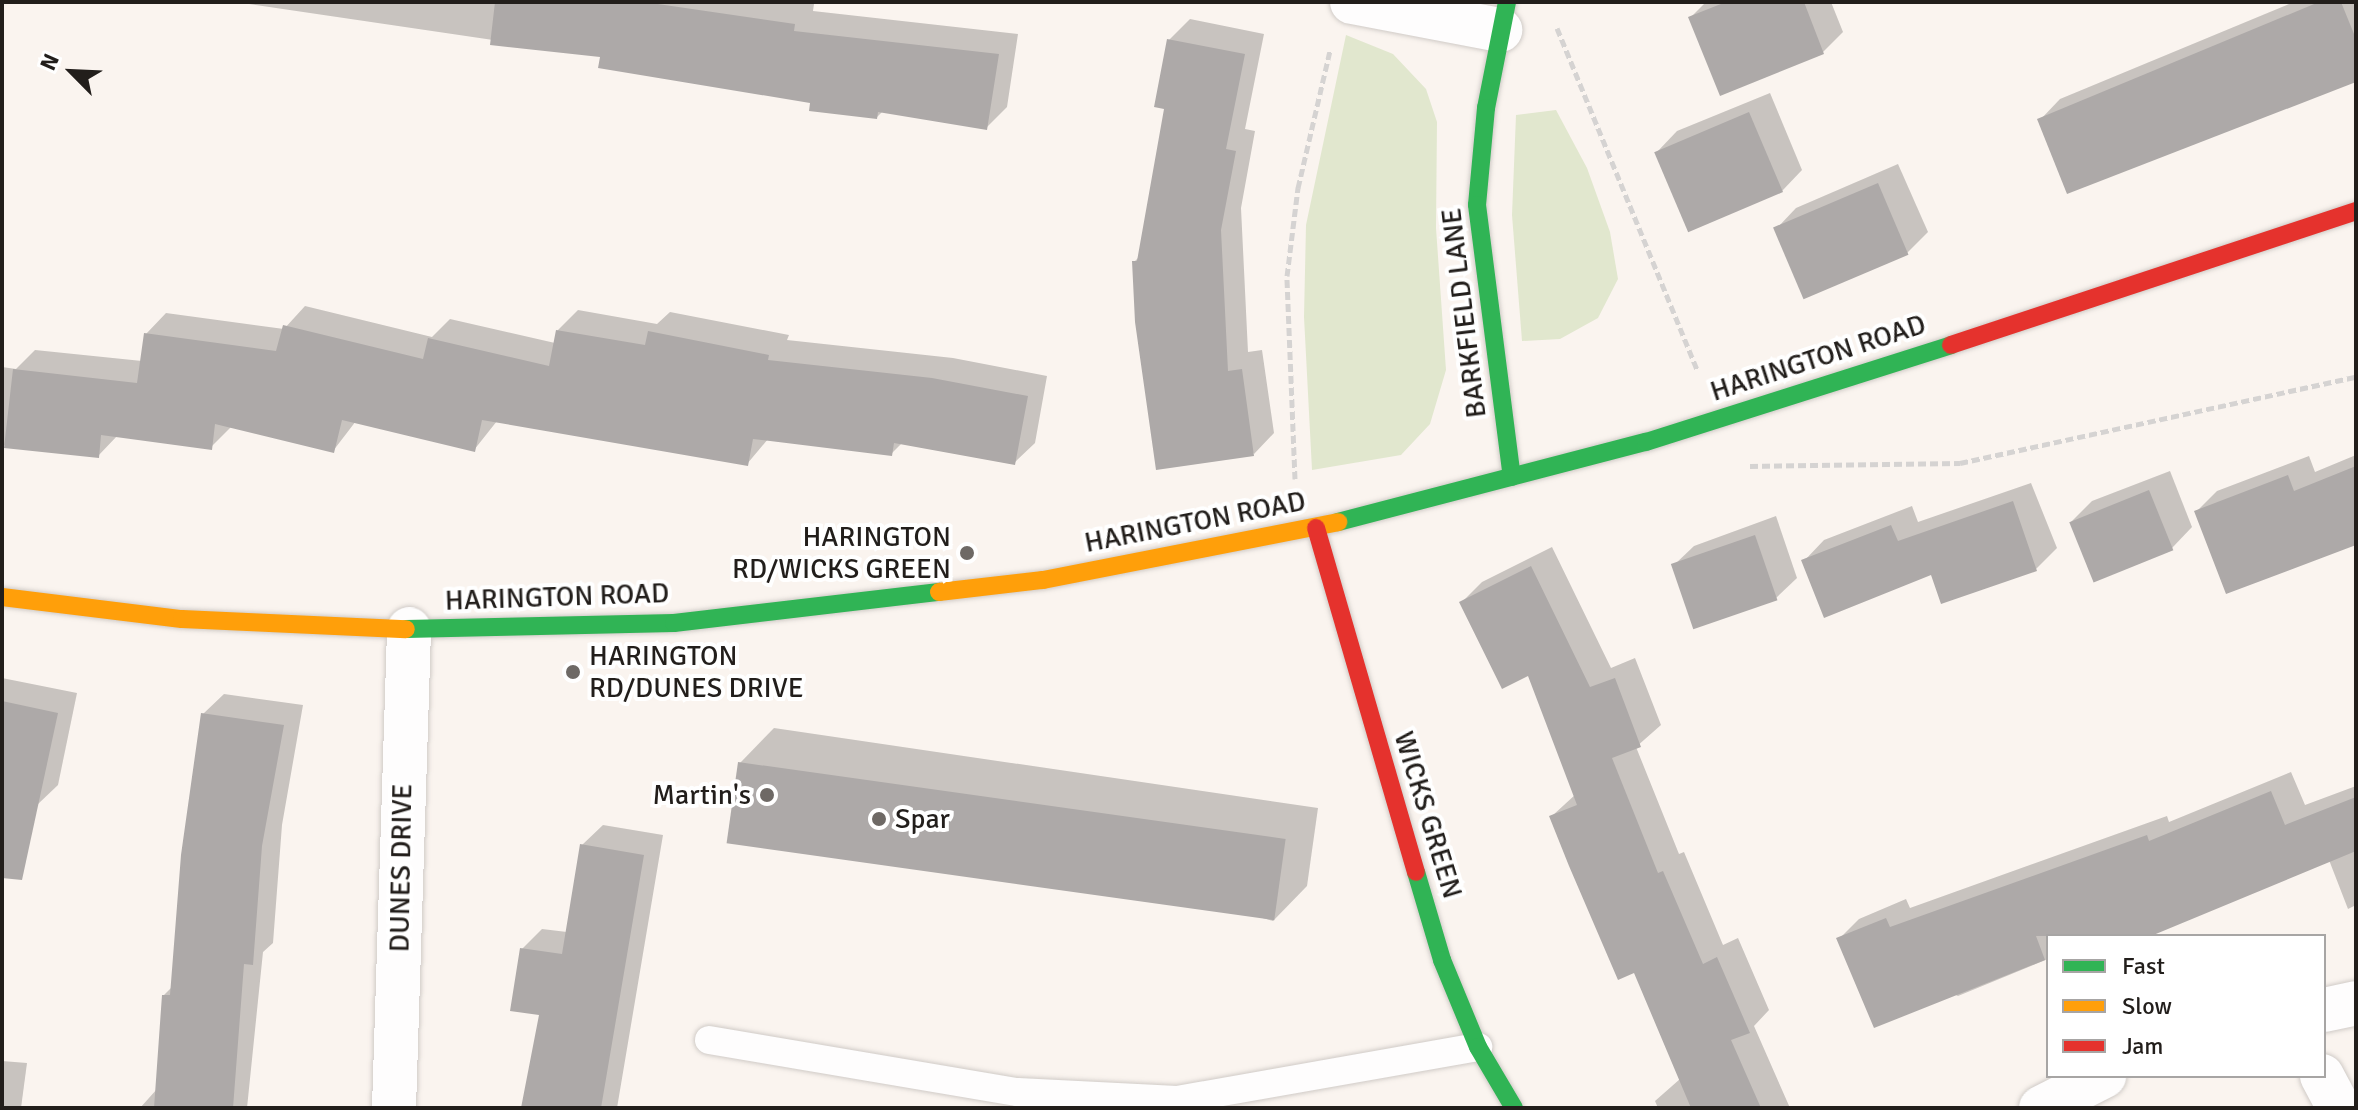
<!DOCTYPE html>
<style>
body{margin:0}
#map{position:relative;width:2358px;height:1110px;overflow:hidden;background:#faf4ef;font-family:Signika,sans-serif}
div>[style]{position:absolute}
.green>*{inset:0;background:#e1e7ce}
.shadow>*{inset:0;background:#0003}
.building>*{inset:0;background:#ada9a8;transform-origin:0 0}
.path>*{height:5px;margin-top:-2.5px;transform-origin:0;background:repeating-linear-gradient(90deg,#d5d3d2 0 8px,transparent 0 12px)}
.roads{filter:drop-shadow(0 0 2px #d0cbc7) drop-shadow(0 0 2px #d0cbc7)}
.lane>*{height:28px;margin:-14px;padding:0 14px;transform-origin:14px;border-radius:14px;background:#fefdfd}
.street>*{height:44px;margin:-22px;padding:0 22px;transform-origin:22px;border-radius:22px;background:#fefdfd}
.fast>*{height:18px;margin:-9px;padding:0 9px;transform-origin:9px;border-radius:9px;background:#30b455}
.slow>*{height:18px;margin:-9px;padding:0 9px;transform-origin:9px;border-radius:9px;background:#ff9f0a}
.jam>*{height:18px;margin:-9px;padding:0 9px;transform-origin:9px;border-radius:9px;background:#e5322d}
.dots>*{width:22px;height:22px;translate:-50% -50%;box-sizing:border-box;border:4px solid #fff;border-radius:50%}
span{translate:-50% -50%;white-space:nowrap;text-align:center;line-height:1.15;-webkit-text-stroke:8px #fff;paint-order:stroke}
.street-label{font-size:28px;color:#221e1b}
.poi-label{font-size:28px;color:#221e1b}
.right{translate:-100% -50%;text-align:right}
.left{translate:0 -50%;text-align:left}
.frame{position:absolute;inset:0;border:4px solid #221e1b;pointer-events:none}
.legend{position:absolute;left:2046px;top:934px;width:280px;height:144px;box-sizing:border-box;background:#fff;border:2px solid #a7a5a4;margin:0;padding:10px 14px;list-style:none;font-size:24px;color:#221e1b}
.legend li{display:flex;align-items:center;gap:16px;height:40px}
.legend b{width:40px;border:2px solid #a7a5a4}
.north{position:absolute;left:32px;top:32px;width:80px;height:80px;-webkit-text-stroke:6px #fff;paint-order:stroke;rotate:294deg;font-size:22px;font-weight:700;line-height:32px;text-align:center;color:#221e1b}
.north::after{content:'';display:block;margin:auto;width:28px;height:36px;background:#221e1b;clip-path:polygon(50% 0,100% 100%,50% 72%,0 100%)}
</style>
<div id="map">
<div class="green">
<div style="clip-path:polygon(1346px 35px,1393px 54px,1426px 89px,1437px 122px,1436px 228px,1446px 370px,1430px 424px,1401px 455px,1312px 470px,1304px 317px,1306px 225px)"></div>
<div style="clip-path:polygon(1556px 110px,1587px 168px,1610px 232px,1618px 279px,1598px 318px,1560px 339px,1522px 341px,1512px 215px,1516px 115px)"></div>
</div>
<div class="shadow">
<div style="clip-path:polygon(235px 2px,805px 2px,814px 4px,813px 11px,1018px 34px,1007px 107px,987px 127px,883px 111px,877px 117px,602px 56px)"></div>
<div style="clip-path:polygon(1706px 2px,1831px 2px,1843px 32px,1823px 52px,1691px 17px)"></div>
<div style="clip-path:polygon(2294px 2px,2356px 2px,2356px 79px,2040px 120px,2060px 99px)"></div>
<div style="clip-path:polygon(1190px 19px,1264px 34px,1245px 129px,1255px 131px,1241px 208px,1248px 352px,1262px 350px,1274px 433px,1254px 454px,1134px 262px,1140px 256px,1166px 107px,1169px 40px)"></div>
<div style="clip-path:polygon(1770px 93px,1802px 170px,1782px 191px,1657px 152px,1677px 131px)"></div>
<div style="clip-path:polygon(1898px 164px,1928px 232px,1907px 253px,1804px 297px,1776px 229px,1796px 208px)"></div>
<div style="clip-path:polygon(305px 306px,432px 337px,450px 319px,555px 343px,557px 331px,578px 310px,657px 324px,670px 312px,789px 335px,787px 340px,953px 358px,1047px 376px,1035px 443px,1014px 463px,903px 442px,891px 454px,768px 439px,747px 464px,497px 421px,474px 450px,356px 421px,333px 451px,232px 426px,211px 447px,118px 435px,98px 456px,2px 445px,2px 367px,16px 369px,35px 350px,142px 361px,146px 334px,166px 313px,284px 329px)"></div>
<div style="clip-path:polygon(2356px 455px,2356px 543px,2197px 511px,2217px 491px,2309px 456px,2315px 472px)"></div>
<div style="clip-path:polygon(2170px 471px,2192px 527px,2172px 548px,2071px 522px,2092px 501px)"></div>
<div style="clip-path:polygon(2031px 483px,2057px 548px,2036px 569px,1943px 601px,1932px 572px,1804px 561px,1824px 540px,1912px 506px,1918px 522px)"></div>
<div style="clip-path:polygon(1776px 516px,1797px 578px,1776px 598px,1673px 566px,1694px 546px)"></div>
<div style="clip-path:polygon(1552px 547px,1611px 668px,1635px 658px,1661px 725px,1636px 747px,1679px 854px,1684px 852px,1723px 945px,1738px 938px,1769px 1010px,1754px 1026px,1790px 1108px,1658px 1108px,1655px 1101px,1680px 1079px,1635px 971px,1552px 816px,1576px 794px,1529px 673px,1462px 602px,1482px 582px)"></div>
<div style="clip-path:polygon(2px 678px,77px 693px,58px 785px,37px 805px,2px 798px)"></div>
<div style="clip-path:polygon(224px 694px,303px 705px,282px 825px,273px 943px,263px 952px,247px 1108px,140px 1108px,157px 1089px,164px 995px,172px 987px,203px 714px)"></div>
<div style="clip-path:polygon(774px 728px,1318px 808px,1307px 886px,1273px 921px,740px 763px)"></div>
<div style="clip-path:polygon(2291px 772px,2305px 805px,2356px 786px,2356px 905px,2348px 909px,2329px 860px,2135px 936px,2048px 936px,2048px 959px,1958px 996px,1839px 939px,1859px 919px,1906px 899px,1910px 908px,2167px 816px,2169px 822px)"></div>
<div style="clip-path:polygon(603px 825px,663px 835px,617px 1108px,523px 1108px,541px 1014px,522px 949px,542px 929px,567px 932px,582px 845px)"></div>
<div style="clip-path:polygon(2px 1061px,27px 1063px,21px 1108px,2px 1108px)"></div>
</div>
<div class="building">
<div style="clip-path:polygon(495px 2px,644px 2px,795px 24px,794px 31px,999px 54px,987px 130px,878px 112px,877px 119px,809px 111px,810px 103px,598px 68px,600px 57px,490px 45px)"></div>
<div style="clip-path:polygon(1726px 2px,1804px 2px,1824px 54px,1720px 96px,1688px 17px)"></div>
<div style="clip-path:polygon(2319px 2px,2341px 2px,2356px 39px,2356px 82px,2067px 194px,2037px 119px)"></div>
<div style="clip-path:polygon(1167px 39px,1245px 54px,1226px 149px,1236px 151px,1221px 230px,1228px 371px,1242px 369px,1254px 456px,1156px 470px,1135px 322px,1132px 261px,1137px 261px,1164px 109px,1154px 107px)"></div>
<div style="left:1749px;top:112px;width:87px;height:103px;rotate:67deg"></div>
<div style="left:1878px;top:183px;width:78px;height:114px;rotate:67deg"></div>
<div style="clip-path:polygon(283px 325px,423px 359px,428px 338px,549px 366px,556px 330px,645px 345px,648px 331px,769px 355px,768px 360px,932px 378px,1028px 396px,1015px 465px,894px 443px,892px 456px,753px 439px,748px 466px,482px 420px,475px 452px,342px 420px,334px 453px,215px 424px,212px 450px,101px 435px,99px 458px,4px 448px,13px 369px,137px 383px,144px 333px,276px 351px)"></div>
<div style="clip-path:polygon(2356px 466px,2356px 545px,2226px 594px,2194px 511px,2288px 475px,2294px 491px)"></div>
<div style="left:2149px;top:490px;width:65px;height:86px;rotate:68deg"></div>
<div style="clip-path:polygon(2013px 501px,2037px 571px,1941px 604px,1931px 575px,1824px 618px,1801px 560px,1891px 525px,1898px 541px)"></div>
<div style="left:1755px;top:535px;width:69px;height:89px;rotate:71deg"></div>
<div style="clip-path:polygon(1531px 566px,1590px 687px,1615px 678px,1641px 747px,1612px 758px,1658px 873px,1663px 871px,1703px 964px,1717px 957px,1750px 1033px,1731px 1040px,1761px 1108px,1691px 1108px,1634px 973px,1618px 980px,1569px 866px,1549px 816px,1577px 805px,1528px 676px,1502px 689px,1459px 602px)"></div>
<div style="clip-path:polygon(2px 701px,58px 713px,22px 880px,2px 878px)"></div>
<div style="clip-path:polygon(201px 713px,284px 725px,262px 846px,253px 965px,244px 964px,233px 1108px,154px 1108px,162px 995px,170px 995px,181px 855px)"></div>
<div style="left:738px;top:762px;width:553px;height:82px;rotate:8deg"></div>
<div style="clip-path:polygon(2271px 791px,2285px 825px,2356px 797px,2356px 851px,2151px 936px,2036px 936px,2045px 960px,1874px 1028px,1836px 938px,1886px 918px,1890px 927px,2147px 835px,2149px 841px)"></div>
<div style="clip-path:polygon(580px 844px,644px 855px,601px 1108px,521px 1108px,539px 1015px,510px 1011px,520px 948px,562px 954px)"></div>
</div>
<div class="path">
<div style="left:1557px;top:28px;width:370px;rotate:67.7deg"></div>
<div style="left:1750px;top:466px;width:210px;rotate:-0.8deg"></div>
<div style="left:1960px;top:463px;width:405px;rotate:-12.3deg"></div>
<div style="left:1295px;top:479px;width:203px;rotate:-92.3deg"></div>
<div style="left:1287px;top:276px;width:89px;rotate:-82.9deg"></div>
<div style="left:1298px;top:188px;width:142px;rotate:-76.9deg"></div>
</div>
<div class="roads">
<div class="lane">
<div style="left:709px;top:1040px;width:313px;rotate:9.6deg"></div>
<div style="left:1018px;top:1092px;width:159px;rotate:2.9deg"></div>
<div style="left:1177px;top:1100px;width:306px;rotate:-10deg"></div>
</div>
<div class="street">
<div style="left:1352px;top:2px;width:151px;rotate:10.7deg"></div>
<div style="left:2324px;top:1010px;width:33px;rotate:-12deg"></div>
<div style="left:2322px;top:1076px;width:36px;rotate:62deg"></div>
<div style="left:394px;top:1108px;width:479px;rotate:-88.2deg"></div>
<div style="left:2041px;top:1108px;width:71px;rotate:-26.9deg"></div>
</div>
<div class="fast">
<div style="left:1507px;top:2px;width:108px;rotate:101.2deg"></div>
<div style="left:1486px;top:108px;width:97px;rotate:95.3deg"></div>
<div style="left:1477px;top:205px;width:274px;rotate:82.7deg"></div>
<div style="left:1338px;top:522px;width:318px;rotate:-14.6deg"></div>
<div style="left:1646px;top:442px;width:320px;rotate:-17.6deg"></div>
<div style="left:406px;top:629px;width:268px;rotate:-1.3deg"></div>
<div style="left:674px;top:623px;width:267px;rotate:-6.7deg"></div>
<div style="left:1416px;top:872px;width:92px;rotate:73.5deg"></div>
<div style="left:1442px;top:960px;width:94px;rotate:67.5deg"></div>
<div style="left:1478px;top:1047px;width:71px;rotate:59.5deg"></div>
</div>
<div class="slow">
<div style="left:939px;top:592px;width:105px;rotate:-6.6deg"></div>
<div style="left:1043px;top:580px;width:301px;rotate:-11.1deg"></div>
<div style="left:2px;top:597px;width:181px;rotate:7deg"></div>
<div style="left:182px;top:619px;width:224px;rotate:2.6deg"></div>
</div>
<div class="jam">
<div style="left:1951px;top:345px;width:427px;rotate:-18.3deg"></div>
<div style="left:1316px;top:528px;width:358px;rotate:73.8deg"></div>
</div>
</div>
<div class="dots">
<div style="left:967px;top:553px;background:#6e6965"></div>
<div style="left:573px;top:672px;background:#6e6965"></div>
<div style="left:767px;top:795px;background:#6e6965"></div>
<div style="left:879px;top:819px;background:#6e6965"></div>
</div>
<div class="street-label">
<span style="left:1464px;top:313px;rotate:-97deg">BARKFIELD LANE</span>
<span style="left:1818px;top:358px;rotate:-18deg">HARINGTON ROAD</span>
<span style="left:1195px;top:522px;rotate:-11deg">HARINGTON ROAD</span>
<span style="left:557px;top:597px;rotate:-2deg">HARINGTON ROAD</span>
<span style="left:1428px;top:815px;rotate:73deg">WICKS GREEN</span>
<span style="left:401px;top:868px;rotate:-89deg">DUNES DRIVE</span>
</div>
<div class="poi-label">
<span class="right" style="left:951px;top:553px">HARINGTON<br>RD/WICKS GREEN</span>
<span class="left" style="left:589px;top:672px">HARINGTON<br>RD/DUNES DRIVE</span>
<span class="right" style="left:751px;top:795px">Martin's</span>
<span class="left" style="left:895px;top:819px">Spar</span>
</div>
<div class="frame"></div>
<ul class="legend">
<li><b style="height:10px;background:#30b455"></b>Fast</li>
<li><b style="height:10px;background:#ff9f0a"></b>Slow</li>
<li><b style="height:10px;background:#e5322d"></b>Jam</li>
</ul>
<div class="north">N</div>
</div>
